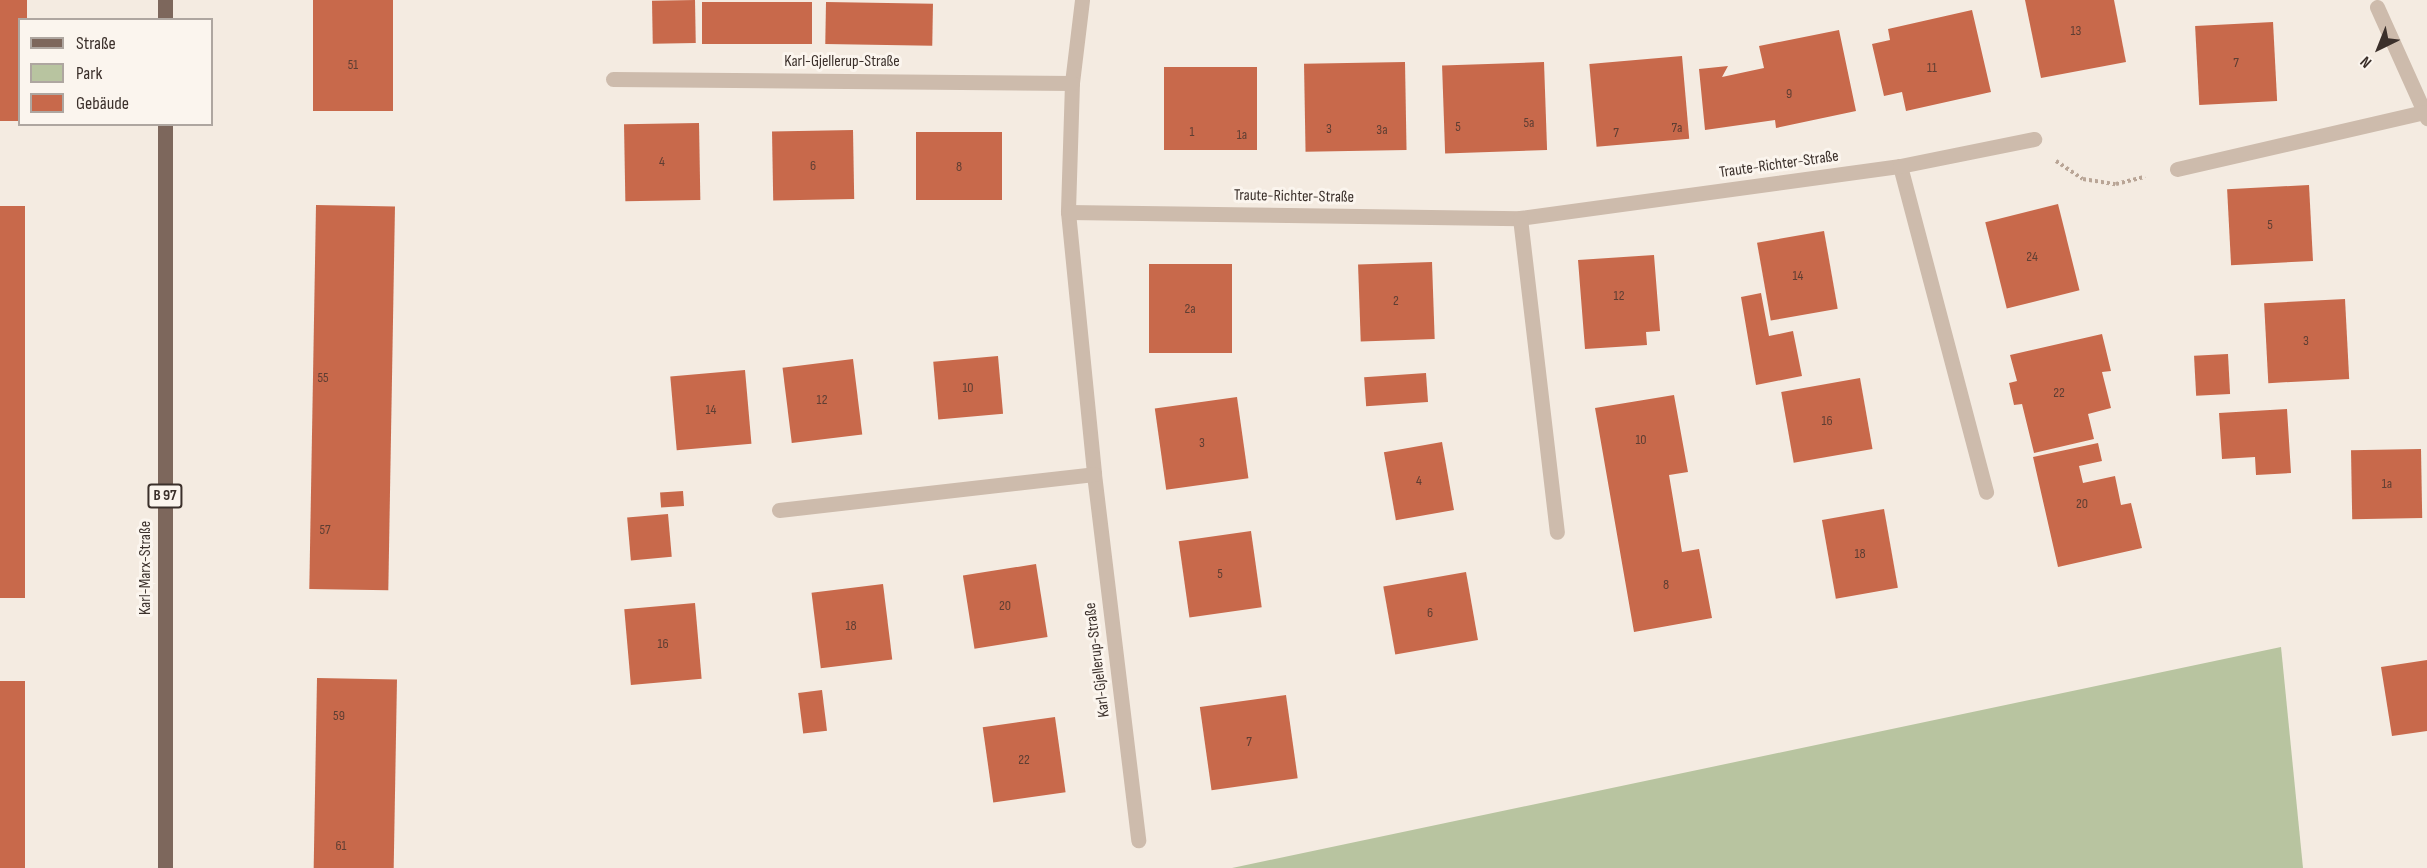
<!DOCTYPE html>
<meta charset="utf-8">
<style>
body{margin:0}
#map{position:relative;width:2427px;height:868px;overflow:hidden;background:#f4ebe1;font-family:"Sofia Sans Condensed",sans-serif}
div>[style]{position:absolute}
.green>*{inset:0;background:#b8c4a0}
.building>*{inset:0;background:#c8694b;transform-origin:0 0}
.path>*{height:4px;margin-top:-2px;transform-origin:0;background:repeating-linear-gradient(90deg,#b9a596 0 3px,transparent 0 6px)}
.minor>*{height:15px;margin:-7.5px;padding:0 7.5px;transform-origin:7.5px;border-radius:7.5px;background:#cdbbac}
.major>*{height:15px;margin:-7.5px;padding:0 7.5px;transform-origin:7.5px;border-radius:7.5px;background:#7d675c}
span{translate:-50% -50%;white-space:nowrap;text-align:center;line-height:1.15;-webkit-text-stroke:6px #fbf5ee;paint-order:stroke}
.number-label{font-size:14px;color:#5e3e33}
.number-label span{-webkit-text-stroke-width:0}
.shield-label span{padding:2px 4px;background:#fbf5ee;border:2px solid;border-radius:4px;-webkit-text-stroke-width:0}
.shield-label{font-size:15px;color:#3b302b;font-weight:700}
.street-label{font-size:16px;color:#3b302b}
.legend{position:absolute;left:18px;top:18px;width:195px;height:108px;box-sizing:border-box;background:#fbf5ee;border:2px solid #aea6a0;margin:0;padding:8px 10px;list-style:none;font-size:18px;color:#3b302b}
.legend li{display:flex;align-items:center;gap:12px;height:30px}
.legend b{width:30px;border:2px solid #aea6a0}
.north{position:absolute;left:2349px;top:18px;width:60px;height:60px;-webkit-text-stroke:4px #fbf5ee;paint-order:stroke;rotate:223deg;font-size:16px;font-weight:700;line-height:24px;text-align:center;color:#3b302b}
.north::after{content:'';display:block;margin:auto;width:21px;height:27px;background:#3b302b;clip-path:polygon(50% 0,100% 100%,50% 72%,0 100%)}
</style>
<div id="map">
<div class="green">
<div style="clip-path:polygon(2281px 647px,2303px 868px,1232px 868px)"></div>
</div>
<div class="building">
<div style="clip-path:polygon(0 0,27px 0,27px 20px,20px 20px,20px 121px,0 121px)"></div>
<div style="left:313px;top:0;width:80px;height:111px"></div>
<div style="left:695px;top:0;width:43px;height:43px;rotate:89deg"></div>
<div style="clip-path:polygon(2025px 0,2114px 0,2126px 62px,2041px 78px)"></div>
<div style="left:702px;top:2px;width:110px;height:42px"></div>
<div style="left:826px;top:2px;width:107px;height:42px;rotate:1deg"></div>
<div style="clip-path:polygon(1972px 10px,1991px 92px,1906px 111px,1902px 92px,1884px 96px,1872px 44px,1890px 40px,1888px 29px)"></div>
<div style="left:2273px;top:22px;width:79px;height:78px;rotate:87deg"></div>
<div style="clip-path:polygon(1839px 30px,1856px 111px,1776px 128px,1775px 120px,1705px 130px,1699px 69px,1728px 66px,1722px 77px,1764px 68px,1759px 46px)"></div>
<div style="left:1682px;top:56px;width:83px;height:93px;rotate:85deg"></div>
<div style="left:1405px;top:62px;width:88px;height:101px;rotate:89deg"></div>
<div style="left:1544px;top:62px;width:88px;height:102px;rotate:88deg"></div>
<div style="left:1164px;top:67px;width:93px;height:83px"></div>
<div style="left:699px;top:123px;width:77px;height:75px;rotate:89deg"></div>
<div style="left:853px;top:130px;width:69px;height:81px;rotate:89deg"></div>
<div style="left:1002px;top:132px;width:68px;height:86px;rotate:90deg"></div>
<div style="left:2309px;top:185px;width:76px;height:82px;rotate:87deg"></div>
<div style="left:2058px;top:204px;width:89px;height:75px;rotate:76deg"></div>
<div style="left:316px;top:205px;width:79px;height:384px;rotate:1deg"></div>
<div style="left:0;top:206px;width:25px;height:392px"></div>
<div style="left:1824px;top:231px;width:79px;height:68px;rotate:80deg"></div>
<div style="clip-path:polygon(1654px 255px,1660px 331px,1646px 332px,1647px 345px,1585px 349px,1578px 260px)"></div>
<div style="left:1432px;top:262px;width:77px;height:74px;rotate:88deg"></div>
<div style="left:1149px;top:264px;width:83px;height:89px"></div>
<div style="clip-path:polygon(1761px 293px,1769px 336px,1793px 331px,1802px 376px,1756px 385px,1741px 297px)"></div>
<div style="left:2345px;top:299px;width:80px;height:81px;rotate:87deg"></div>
<div style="clip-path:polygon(2102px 334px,2111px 371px,2102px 372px,2111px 408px,2088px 414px,2094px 439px,2034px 453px,2022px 404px,2014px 405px,2009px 383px,2017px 381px,2010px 355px)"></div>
<div style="left:2228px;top:354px;width:40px;height:34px;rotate:87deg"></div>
<div style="left:998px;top:356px;width:58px;height:65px;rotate:85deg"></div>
<div style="left:853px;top:359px;width:76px;height:71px;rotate:83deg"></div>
<div style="left:745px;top:370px;width:74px;height:75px;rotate:85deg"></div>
<div style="left:1426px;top:373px;width:29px;height:62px;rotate:86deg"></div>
<div style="left:1860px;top:378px;width:72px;height:80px;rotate:80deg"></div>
<div style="clip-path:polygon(1674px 395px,1688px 472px,1669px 475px,1682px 552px,1699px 549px,1712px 618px,1634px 632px,1595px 408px)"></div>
<div style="left:1237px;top:397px;width:82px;height:83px;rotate:82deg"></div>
<div style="clip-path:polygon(2287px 409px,2291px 473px,2256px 475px,2255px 457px,2222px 459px,2219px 413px)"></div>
<div style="left:1442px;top:442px;width:69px;height:59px;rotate:80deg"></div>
<div style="clip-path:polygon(2098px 443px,2102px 461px,2079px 466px,2083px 483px,2115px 476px,2121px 505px,2131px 503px,2142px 548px,2058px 567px,2033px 457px)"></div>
<div style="left:2421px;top:449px;width:69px;height:70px;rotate:89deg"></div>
<div style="left:683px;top:491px;width:15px;height:23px;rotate:86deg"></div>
<div style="left:1884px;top:509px;width:80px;height:63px;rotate:80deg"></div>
<div style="left:668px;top:514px;width:43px;height:41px;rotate:85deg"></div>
<div style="left:1251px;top:531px;width:77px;height:73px;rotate:82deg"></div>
<div style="left:1036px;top:564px;width:74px;height:74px;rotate:81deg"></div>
<div style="left:1466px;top:572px;width:69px;height:84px;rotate:80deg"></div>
<div style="left:883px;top:584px;width:76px;height:72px;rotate:83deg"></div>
<div style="left:695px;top:603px;width:76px;height:71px;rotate:85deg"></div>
<div style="clip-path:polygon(2427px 660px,2427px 731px,2392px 736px,2381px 667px)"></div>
<div style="left:317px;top:678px;width:80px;height:190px;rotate:1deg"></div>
<div style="left:0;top:681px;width:25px;height:187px"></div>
<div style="left:822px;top:690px;width:41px;height:24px;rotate:83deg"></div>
<div style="left:1286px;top:695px;width:84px;height:87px;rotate:82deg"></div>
<div style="left:1055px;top:717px;width:76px;height:73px;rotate:82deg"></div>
</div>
<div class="path">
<div style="left:2056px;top:161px;width:32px;rotate:34deg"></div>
<div style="left:2083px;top:179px;width:33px;rotate:9deg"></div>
<div style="left:2116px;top:184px;width:30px;rotate:-14deg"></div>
</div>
<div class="minor">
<div style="left:1082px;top:0;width:84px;rotate:96.9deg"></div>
<div style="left:1072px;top:83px;width:129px;rotate:91.8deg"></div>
<div style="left:1068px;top:212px;width:263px;rotate:84.3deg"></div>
<div style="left:1094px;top:474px;width:369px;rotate:83.1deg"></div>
<div style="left:2377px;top:7px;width:122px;rotate:65.8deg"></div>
<div style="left:613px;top:79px;width:459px;rotate:0.5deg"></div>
<div style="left:1900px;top:166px;width:337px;rotate:75.2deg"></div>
<div style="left:2177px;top:169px;width:253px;rotate:-13deg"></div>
<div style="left:1068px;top:212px;width:452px;rotate:0.8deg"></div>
<div style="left:1520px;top:218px;width:384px;rotate:-7.8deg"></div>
<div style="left:1900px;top:166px;width:137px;rotate:-11.4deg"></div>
<div style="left:1520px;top:218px;width:316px;rotate:83.3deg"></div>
<div style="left:779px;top:510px;width:317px;rotate:-6.5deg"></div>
</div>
<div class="major">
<div style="left:165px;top:20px;width:20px;rotate:-90deg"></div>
<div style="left:165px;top:124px;width:744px;rotate:90deg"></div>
</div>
<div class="number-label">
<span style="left:2076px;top:31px">13</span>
<span style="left:2236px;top:63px">7</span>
<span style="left:353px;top:65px">51</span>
<span style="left:1932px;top:68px">11</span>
<span style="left:1789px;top:94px">9</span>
<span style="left:1529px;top:123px">5a</span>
<span style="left:1458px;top:127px">5</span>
<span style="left:1677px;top:128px">7a</span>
<span style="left:1329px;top:129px">3</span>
<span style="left:1382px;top:130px">3a</span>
<span style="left:1192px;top:132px">1</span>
<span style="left:1616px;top:133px">7</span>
<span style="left:1242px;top:135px">1a</span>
<span style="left:662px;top:162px">4</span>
<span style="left:813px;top:166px">6</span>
<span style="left:959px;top:167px">8</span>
<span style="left:2270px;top:225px">5</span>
<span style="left:2032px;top:257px">24</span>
<span style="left:1798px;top:276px">14</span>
<span style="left:1619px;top:296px">12</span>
<span style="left:1396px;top:301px">2</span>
<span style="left:1190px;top:309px">2a</span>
<span style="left:2306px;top:341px">3</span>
<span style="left:323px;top:378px">55</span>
<span style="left:968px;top:388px">10</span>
<span style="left:2059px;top:393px">22</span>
<span style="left:822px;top:400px">12</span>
<span style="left:711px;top:410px">14</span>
<span style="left:1827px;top:421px">16</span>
<span style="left:1641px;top:440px">10</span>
<span style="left:1202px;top:443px">3</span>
<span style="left:1419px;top:481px">4</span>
<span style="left:2387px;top:484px">1a</span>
<span style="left:2082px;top:504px">20</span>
<span style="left:325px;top:530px">57</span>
<span style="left:1860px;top:554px">18</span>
<span style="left:1220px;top:574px">5</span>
<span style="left:1666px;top:585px">8</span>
<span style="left:1005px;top:606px">20</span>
<span style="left:1430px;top:613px">6</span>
<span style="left:851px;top:626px">18</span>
<span style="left:663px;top:644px">16</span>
<span style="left:339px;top:716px">59</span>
<span style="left:1249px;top:742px">7</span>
<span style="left:1024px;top:760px">22</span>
<span style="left:341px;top:846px">61</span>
</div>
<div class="shield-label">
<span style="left:165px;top:496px">B 97</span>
</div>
<div class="street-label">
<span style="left:842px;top:62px">Karl-Gjellerup-Straße</span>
<span style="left:1779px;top:165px;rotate:-8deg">Traute-Richter-Straße</span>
<span style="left:1294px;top:197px;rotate:1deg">Traute-Richter-Straße</span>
<span style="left:146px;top:568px;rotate:-90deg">Karl-Marx-Straße</span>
<span style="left:1098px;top:660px;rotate:-97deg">Karl-Gjellerup-Straße</span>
</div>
<ul class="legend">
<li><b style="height:8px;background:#7d675c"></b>Straße</li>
<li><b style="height:16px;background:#b8c4a0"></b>Park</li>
<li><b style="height:16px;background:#c8694b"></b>Gebäude</li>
</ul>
<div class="north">N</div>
</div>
